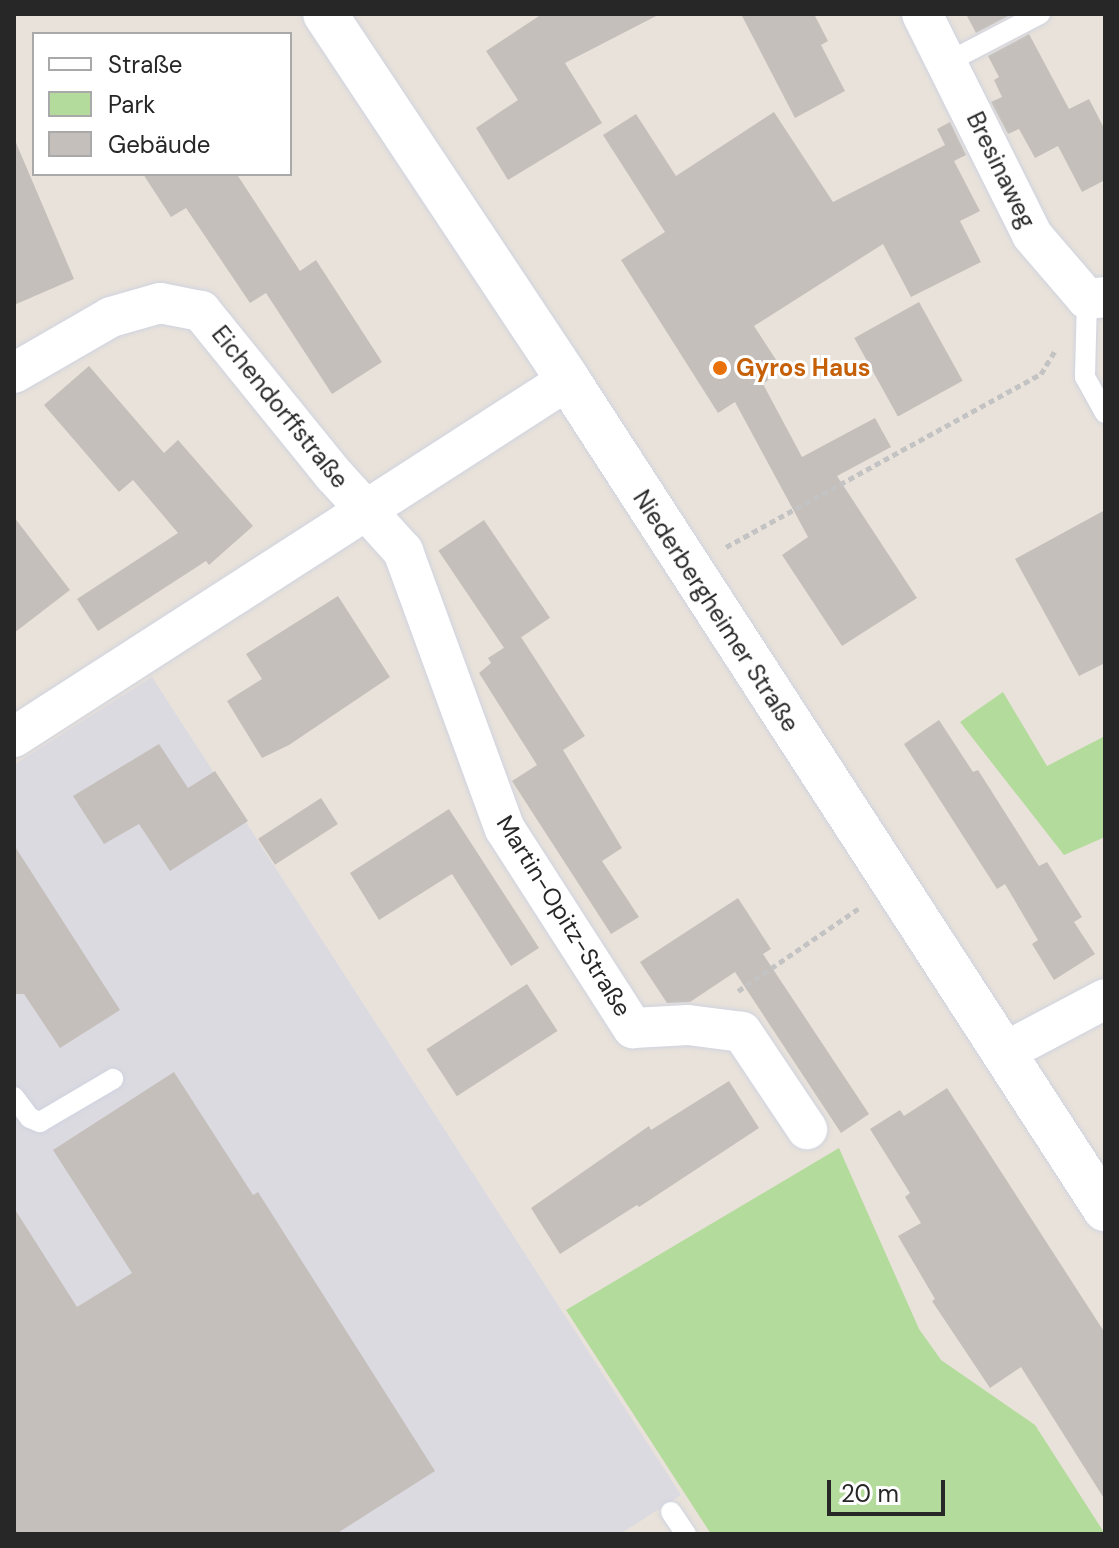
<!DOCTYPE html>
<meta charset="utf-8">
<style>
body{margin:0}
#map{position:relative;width:1119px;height:1548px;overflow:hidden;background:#e9e2da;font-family:"DM Sans",sans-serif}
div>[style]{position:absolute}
.industrial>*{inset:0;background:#dcdae1}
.green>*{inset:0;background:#b3db9b}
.building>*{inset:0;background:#c4bfba;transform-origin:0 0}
.path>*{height:5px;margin-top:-2.5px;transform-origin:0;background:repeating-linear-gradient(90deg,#c3c3c3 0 6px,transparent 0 10px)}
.roads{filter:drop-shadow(0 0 2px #cfd3df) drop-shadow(0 0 2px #cfd3df)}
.service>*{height:20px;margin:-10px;padding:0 10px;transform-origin:10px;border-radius:10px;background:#fff}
.minor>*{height:40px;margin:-20px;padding:0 20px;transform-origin:20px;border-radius:20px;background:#fff}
.secondary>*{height:44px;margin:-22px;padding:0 22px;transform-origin:22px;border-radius:22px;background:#fff}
.dots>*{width:22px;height:22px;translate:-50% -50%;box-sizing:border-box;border:4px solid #fff;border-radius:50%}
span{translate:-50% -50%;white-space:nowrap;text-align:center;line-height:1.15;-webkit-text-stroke:6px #fff;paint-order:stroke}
.street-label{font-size:24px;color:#272727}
.food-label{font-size:24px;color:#c56008;font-weight:700}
.left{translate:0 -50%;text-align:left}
.frame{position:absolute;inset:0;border:16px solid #272727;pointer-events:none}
.legend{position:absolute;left:32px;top:32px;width:260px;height:144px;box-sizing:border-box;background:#fff;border:2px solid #a9a9a9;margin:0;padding:10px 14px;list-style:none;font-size:24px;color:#272727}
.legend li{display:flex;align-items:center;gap:16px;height:40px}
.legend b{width:40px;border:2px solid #a9a9a9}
.scale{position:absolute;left:827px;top:1480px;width:118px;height:36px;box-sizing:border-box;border:4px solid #272727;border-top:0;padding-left:10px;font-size:24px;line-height:28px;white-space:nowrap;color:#272727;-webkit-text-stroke:6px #fff;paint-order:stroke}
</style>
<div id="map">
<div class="industrial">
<div style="clip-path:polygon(152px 677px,681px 1495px,620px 1534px,14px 1534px,14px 765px)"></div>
</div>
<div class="green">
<div style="clip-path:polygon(1003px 692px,1047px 766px,1105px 736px,1105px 837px,1064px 855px,960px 722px)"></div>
<div style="clip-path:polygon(839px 1148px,919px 1329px,941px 1360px,1035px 1425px,1105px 1534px,711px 1534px,566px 1310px)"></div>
</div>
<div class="building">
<div style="clip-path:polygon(542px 14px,660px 14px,565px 63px,602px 123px,508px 180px,476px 128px,518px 100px,486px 51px)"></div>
<div style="clip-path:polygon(741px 14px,814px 14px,828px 41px,821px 45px,845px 91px,795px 118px)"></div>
<div style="clip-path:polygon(966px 14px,1012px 14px,976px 33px)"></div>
<div style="clip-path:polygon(1029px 34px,1069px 109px,1089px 99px,1105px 130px,1105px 180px,1082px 192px,1058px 146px,1035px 158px,1019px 129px,1008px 134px,991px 102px,1002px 97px,994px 80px,999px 77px,988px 56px)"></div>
<div style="clip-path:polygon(774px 112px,833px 202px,945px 145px,937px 129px,950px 122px,966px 155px,954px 161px,980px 211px,960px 221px,981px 262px,911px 297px,883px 244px,754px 326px,782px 369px,763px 384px,802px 457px,875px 418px,891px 447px,837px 476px,917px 598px,842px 646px,782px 555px,808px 537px,735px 402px,718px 413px,621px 260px,665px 232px,603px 135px,636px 114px,676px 176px)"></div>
<div style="clip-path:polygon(14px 138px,74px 279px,14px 305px)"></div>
<div style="clip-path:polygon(143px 174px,242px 174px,238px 176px,300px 271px,316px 260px,382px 362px,332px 394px,266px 293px,250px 303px,186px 208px,171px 217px)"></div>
<div style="left:919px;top:302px;width:90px;height:74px;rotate:61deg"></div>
<div style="clip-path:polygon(89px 366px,164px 453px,178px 440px,253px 526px,209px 565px,206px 561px,98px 631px,77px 599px,178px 533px,133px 480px,119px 492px,44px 405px)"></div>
<div style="clip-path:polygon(1105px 510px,1105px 663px,1079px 676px,1015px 559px)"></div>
<div style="clip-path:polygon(14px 517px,70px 590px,14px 633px)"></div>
<div style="left:484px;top:520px;width:118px;height:55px;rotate:56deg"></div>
<div style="clip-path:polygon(338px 596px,390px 677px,289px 745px,262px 758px,227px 701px,262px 679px,246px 654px)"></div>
<div style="clip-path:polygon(521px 637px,585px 736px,563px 750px,622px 848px,602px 861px,639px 917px,611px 934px,512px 781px,537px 765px,479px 673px,491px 663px,488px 658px)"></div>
<div style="clip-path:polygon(939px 720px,973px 772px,978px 770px,1039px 866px,1047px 862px,1082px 917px,1074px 922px,1095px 954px,1054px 980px,1032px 944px,1038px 940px,1005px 884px,997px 889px,904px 744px)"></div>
<div style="clip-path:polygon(159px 744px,188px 788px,215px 771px,248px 821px,170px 871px,139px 824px,104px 844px,73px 796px)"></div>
<div style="left:321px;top:798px;width:31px;height:75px;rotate:57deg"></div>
<div style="clip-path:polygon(449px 809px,539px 948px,511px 966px,452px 874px,379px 920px,350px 873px)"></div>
<div style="clip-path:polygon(14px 845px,120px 1010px,60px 1048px,24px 994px,14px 994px)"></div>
<div style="clip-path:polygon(738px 898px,771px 949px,763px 954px,869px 1114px,841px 1133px,735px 972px,690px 1002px,667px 1003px,640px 962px)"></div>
<div style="left:527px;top:984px;width:56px;height:120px;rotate:57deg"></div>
<div style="clip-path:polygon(174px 1072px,253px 1195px,258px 1192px,435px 1471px,336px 1534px,14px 1534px,14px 1208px,77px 1307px,132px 1273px,53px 1150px)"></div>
<div style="clip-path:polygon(729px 1081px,759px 1128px,639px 1207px,637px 1205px,560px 1254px,531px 1208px,649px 1126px,651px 1130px)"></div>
<div style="clip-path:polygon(947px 1088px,1105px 1333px,1105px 1500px,1021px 1367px,990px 1388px,932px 1301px,935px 1299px,898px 1236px,921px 1223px,905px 1197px,910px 1193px,870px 1129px,900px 1110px,904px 1116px)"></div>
</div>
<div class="path">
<div style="left:726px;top:547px;width:359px;rotate:-28.8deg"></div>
<div style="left:1041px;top:374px;width:27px;rotate:-59deg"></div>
<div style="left:738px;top:991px;width:150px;rotate:-34.4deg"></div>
</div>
<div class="roads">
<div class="service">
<div style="left:948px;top:62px;width:104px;rotate:-27.6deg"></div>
<div style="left:1087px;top:299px;width:78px;rotate:91.5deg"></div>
<div style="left:1085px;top:377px;width:41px;rotate:60.9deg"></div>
<div style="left:14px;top:1097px;width:26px;rotate:53deg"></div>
<div style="left:30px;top:1118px;width:11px;rotate:22deg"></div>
<div style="left:40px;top:1122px;width:85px;rotate:-30.5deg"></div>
<div style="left:671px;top:1512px;width:27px;rotate:56deg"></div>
</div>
<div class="minor">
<div style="left:922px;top:14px;width:247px;rotate:63.5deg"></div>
<div style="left:1032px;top:235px;width:84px;rotate:49.3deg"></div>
<div style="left:1087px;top:299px;width:18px;rotate:-6deg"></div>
<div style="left:14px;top:373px;width:112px;rotate:-30deg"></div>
<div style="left:111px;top:317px;width:51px;rotate:-15.9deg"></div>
<div style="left:160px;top:303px;width:42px;rotate:11deg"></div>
<div style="left:201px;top:311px;width:211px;rotate:51deg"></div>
<div style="left:334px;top:475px;width:103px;rotate:47.8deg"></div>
<div style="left:403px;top:551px;width:296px;rotate:69.9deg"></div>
<div style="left:505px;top:829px;width:237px;rotate:57.3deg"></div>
<div style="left:633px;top:1028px;width:55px;rotate:-3.1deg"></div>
<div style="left:688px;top:1025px;width:54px;rotate:7.4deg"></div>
<div style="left:742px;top:1032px;width:117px;rotate:56.2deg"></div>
<div style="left:14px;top:737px;width:659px;rotate:-32.8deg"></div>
<div style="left:1003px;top:1053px;width:115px;rotate:-27.9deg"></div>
</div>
<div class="secondary">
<div style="left:325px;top:14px;width:439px;rotate:56.4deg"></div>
<div style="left:568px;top:380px;width:988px;rotate:57.07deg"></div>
</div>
</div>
<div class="dots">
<div style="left:720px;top:368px;background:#e8710a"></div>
</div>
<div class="street-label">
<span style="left:1001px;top:170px;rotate:64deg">Bresinaweg</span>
<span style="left:280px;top:407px;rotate:51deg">Eichendorffstraße</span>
<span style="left:716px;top:611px;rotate:57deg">Niederbergheimer Straße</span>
<span style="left:564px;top:916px;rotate:58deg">Martin-Opitz-Straße</span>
</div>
<div class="food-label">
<span class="left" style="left:736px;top:368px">Gyros Haus</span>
</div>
<div class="frame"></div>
<ul class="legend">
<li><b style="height:10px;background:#fff"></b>Straße</li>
<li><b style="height:22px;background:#b3db9b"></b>Park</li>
<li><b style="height:22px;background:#c4bfba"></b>Gebäude</li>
</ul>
<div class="scale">20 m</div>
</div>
